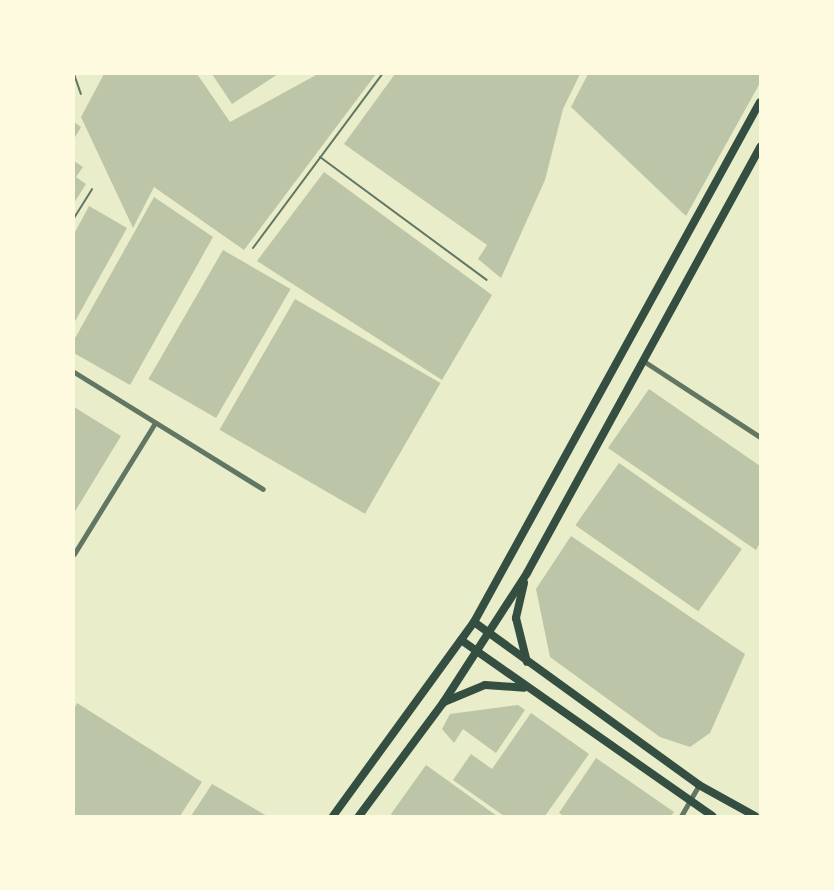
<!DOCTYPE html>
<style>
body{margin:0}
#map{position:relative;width:834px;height:890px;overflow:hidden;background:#e9edc9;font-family:Inter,sans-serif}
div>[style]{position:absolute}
.building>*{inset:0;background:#bcc5a7;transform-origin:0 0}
.service>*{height:2px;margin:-1px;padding:0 1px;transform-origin:1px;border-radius:1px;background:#617663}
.minor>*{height:5px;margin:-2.5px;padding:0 2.5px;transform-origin:2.5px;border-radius:2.5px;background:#617663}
.secondary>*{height:8px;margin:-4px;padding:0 4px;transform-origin:4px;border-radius:4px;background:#344e41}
span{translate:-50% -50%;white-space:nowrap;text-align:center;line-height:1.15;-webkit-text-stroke:4.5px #fefae0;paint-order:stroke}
.frame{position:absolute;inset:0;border:75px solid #fefae0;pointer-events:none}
</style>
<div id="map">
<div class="building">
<div style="clip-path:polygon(104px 74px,197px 74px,230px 122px,318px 74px,376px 74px,244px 250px,154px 187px,133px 228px,81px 117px)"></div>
<div style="clip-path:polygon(212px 74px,278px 74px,232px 104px)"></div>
<div style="clip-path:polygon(395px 74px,580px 74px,563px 109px,545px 180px,501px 278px,478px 259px,487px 245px,344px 144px)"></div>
<div style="clip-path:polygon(588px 74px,760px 74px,760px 83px,686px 216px,571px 107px)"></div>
<div style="clip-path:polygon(74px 122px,81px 127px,74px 139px)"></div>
<div style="clip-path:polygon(74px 161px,83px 167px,76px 177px,86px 184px,74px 203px)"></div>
<div style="clip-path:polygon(324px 172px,492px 295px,442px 380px,257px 261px)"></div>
<div style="clip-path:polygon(154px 197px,213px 237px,130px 385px,74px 353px,74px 340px)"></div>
<div style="clip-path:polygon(89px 206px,127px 228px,74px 323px,74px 234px)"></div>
<div style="left:223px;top:250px;width:78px;height:149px;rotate:30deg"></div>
<div style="left:295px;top:299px;width:168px;height:151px;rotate:30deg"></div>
<div style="clip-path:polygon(649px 389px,760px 466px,760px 543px,756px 550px,608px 448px)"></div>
<div style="clip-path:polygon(74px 407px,121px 436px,74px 513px)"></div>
<div style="left:619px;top:463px;width:150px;height:76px;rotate:35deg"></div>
<div style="clip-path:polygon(571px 536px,745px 654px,710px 733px,690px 747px,660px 737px,550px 657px,536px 589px)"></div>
<div style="clip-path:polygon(77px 703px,202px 782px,180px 816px,74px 816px,74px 709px)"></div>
<div style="clip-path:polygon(518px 705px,525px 710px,496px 753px,463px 729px,454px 743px,442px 729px,450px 714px)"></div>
<div style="clip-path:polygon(531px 713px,589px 754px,545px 816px,504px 816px,453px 780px,471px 754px,492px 769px)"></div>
<div style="clip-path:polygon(596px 758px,674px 812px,671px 816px,564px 816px,559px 813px)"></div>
<div style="clip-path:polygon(426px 765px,497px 816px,394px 816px,391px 814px)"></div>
<div style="clip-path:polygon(212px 784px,267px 816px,191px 816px)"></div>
</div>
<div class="service">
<div style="left:74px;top:74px;width:21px;rotate:71deg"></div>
<div style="left:320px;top:157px;width:207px;rotate:36.4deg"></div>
<div style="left:74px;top:218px;width:34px;rotate:-58deg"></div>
<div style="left:253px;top:248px;width:217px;rotate:-53.4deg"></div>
</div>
<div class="minor">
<div style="left:645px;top:362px;width:137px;rotate:33.1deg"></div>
<div style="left:74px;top:372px;width:222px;rotate:31.8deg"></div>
<div style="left:74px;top:554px;width:154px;rotate:-58.3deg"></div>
<div style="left:681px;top:816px;width:36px;rotate:-60deg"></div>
</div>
<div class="secondary">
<div style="left:524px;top:583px;width:36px;rotate:103deg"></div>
<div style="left:516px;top:618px;width:45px;rotate:76deg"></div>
<div style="left:474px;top:622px;width:278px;rotate:35.9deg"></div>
<div style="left:699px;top:785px;width:64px;rotate:29deg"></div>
<div style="left:461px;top:640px;width:307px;rotate:35deg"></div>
<div style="left:444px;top:702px;width:44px;rotate:-22.5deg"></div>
<div style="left:485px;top:685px;width:39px;rotate:4deg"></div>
<div style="left:333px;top:816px;width:240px;rotate:-54deg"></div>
<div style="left:474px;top:622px;width:593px;rotate:-61.19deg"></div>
<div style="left:359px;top:816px;width:141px;rotate:-53.4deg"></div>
<div style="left:443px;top:703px;width:155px;rotate:-57.1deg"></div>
<div style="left:527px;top:573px;width:486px;rotate:-61.3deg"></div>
</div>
<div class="frame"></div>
</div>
